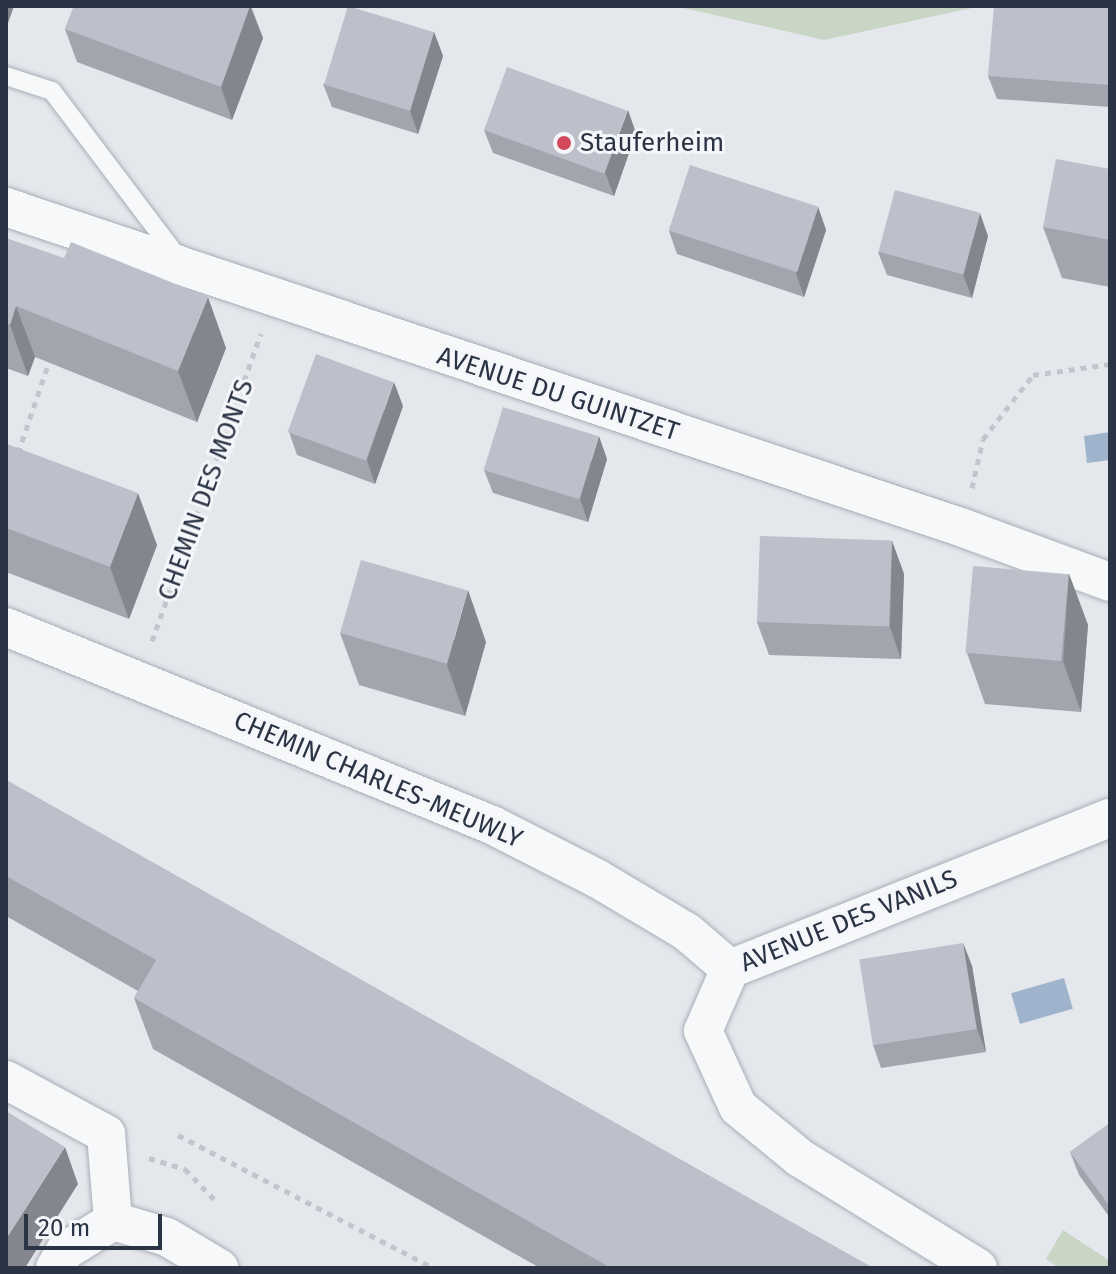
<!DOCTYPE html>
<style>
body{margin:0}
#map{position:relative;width:1116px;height:1274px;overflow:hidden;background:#e4e7ec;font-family:"Fira Sans",sans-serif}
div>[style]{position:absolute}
.green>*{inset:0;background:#c9d6c5}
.water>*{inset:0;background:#9fb4cc;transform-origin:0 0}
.path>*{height:5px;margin-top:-2.5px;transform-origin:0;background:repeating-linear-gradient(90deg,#c2c5cb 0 6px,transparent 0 12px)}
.roads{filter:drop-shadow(0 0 2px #a9aeb7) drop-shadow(0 0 2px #a9aeb7)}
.lane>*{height:18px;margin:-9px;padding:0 9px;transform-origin:9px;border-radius:9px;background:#f7f8fa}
.street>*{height:38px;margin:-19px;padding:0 19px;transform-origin:19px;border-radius:19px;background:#f7f8fa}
.wall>*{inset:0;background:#a1a5ae}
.shaded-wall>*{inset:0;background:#83868d}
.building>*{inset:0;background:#bbc0ca;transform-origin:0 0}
.dots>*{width:22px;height:22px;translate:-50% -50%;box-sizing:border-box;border:4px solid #f4f6f9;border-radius:50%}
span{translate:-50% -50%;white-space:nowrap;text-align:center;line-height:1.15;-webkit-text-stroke:6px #f4f6f9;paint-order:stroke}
.poi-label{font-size:26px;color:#2b3445}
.left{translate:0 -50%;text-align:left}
.street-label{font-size:26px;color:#2b3445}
.frame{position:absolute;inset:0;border:8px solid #2b3445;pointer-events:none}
.scale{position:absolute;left:24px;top:1214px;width:138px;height:36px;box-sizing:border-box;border:4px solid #2b3445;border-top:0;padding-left:10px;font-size:24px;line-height:28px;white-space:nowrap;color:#2b3445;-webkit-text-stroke:6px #f4f6f9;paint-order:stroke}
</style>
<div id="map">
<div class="green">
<div style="clip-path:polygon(675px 6px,981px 6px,824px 40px)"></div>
<div style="clip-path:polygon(1063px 1230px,1110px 1261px,1110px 1268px,1059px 1268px,1046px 1259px)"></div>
</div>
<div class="water">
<div style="clip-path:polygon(1110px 432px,1110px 460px,1087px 463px,1084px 436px)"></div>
<div style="left:1064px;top:978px;width:32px;height:55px;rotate:74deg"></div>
</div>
<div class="path">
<div style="left:18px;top:453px;width:102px;rotate:-71.2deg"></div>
<div style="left:972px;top:488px;width:50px;rotate:-77.3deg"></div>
<div style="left:983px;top:439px;width:81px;rotate:-52deg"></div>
<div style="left:1033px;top:375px;width:78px;rotate:-8.1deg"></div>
<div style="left:152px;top:641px;width:326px;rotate:-70.5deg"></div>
<div style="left:178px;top:1135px;width:288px;rotate:27.5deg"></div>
<div style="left:149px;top:1158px;width:38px;rotate:17deg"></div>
<div style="left:185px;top:1169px;width:42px;rotate:46deg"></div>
</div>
<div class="roads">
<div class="lane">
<div style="left:6px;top:76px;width:48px;rotate:18.1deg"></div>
<div style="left:52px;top:91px;width:212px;rotate:52.9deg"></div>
</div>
<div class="street">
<div style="left:6px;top:207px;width:1009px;rotate:18.54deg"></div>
<div style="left:963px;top:528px;width:157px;rotate:20.2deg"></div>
<div style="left:6px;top:627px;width:525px;rotate:22.17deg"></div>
<div style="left:492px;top:825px;width:119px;rotate:27deg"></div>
<div style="left:598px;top:879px;width:104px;rotate:30.8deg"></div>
<div style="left:687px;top:932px;width:57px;rotate:40.7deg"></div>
<div style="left:6px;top:1080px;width:114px;rotate:28.4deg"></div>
<div style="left:106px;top:1134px;width:87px;rotate:85.4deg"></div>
<div style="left:113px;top:1221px;width:56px;rotate:16.5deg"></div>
<div style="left:167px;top:1237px;width:61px;rotate:30.8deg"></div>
<div style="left:55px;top:1268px;width:20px;rotate:-60deg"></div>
<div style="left:65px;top:1251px;width:57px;rotate:-32deg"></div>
<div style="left:978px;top:1268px;width:209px;rotate:-148.3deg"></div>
<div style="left:800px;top:1158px;width:80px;rotate:-140.6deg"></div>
<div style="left:738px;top:1107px;width:84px;rotate:-114.7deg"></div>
<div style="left:703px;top:1031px;width:68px;rotate:-66.5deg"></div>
<div style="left:730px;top:969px;width:409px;rotate:-21.7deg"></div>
</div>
</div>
<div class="wall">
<div style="clip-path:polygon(74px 6px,251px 6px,263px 38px,232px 120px,77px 62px,65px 29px)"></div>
<div style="clip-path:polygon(1110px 6px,1110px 107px,997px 99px,988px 76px)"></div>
<div style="clip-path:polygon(434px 32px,443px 56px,418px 134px,332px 107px,323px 84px)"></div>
<div style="clip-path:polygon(484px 130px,636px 133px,614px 196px,493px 153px)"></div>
<div style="clip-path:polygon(1110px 169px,1110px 287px,1062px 278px,1043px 227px)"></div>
<div style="clip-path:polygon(818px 207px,826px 230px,804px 297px,677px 254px,669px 231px)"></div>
<div style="clip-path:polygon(988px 236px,972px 298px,887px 275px,878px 252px)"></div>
<div style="clip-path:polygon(6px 238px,226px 348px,197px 422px,35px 357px,28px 376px,6px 368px)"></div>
<div style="clip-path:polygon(403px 406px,375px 484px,297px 455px,289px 432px)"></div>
<div style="clip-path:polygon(6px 447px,157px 545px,129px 619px,6px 572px)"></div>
<div style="clip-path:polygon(607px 459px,588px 522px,493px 493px,484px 470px)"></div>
<div style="clip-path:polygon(892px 541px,904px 574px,901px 659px,769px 655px,757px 622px)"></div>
<div style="clip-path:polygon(1069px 574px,1088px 625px,1081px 712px,985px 704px,967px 653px)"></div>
<div style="clip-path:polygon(340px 633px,486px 642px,465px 716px,359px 685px)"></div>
<div style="clip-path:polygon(6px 780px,873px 1268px,540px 1268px,153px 1049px,134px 998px,138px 991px,6px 916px)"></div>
<div style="clip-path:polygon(963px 943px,972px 966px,986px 1052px,881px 1068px,873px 1045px)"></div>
<div style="clip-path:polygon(1110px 1123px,1110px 1218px,1079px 1175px,1070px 1152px)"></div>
</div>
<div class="shaded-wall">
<div style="clip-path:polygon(6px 6px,14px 6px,6px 29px)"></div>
<div style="clip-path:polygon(250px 6px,263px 38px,232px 120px,221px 87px)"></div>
<div style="clip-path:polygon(434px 32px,443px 56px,418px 134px,410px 111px)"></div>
<div style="clip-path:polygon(628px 110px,636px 133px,614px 196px,605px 172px)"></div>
<div style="clip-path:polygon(818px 207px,826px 230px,804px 297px,796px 273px)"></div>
<div style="clip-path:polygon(980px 213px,988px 236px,972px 298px,963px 275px)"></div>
<div style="clip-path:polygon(208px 297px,226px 348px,197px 422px,178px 371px)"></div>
<div style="clip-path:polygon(16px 306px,35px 357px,28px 376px,10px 325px)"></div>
<div style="clip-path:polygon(394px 382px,403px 406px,375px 484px,367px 460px)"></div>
<div style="clip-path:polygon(599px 436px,607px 459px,588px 522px,580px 499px)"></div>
<div style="clip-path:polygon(138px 493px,157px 545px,129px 619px,110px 567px)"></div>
<div style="clip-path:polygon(892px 541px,904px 574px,901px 659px,890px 627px)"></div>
<div style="clip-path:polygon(1069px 574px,1088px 625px,1081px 712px,1063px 661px)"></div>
<div style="clip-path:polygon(468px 590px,486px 642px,465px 716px,447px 665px)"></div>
<div style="clip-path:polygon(963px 943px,972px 966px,986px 1052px,977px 1029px)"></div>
<div style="clip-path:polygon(65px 1147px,78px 1184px,25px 1268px,6px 1268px,6px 1239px)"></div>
</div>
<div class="building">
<div style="clip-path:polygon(74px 6px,250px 6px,221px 87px,65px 29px)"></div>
<div style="left:348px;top:6px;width:90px;height:82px;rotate:17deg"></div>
<div style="clip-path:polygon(994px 6px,1110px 6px,1110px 85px,988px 76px)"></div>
<div style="left:507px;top:67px;width:128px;height:67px;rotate:20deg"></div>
<div style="clip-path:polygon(1056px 159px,1110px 169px,1110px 240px,1043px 227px)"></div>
<div style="left:690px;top:165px;width:135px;height:69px;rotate:18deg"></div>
<div style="left:895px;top:190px;width:88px;height:64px;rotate:15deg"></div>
<div style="clip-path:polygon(6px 238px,64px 258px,71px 242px,208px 297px,178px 371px,16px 306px,10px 325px,6px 323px)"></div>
<div style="left:316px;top:354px;width:83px;height:83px;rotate:20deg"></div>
<div style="left:503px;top:407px;width:100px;height:66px;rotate:17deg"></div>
<div style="clip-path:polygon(7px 444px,138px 493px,110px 567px,6px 528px,6px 447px)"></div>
<div style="left:760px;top:536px;width:132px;height:86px;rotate:2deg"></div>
<div style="left:361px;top:560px;width:111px;height:76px;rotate:16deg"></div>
<div style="left:973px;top:566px;width:96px;height:87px;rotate:5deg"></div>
<div style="clip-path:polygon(6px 780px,873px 1268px,611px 1268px,134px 998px,156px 960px,6px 876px)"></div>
<div style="left:963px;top:943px;width:87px;height:105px;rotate:81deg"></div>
<div style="clip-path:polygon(6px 1111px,65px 1147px,6px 1239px)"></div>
<div style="clip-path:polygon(1110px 1123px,1110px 1207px,1070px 1152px)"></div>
</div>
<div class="dots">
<div style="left:564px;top:143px;background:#d1495b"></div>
</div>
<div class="poi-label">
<span class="left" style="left:580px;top:143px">Stauferheim</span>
</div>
<div class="street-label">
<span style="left:558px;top:394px;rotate:18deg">AVENUE DU GUINTZET</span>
<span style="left:206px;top:490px;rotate:-70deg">CHEMIN DES MONTS</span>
<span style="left:378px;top:780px;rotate:23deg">CHEMIN CHARLES-MEUWLY</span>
<span style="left:849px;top:921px;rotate:-22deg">AVENUE DES VANILS</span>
</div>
<div class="frame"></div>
<div class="scale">20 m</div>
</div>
